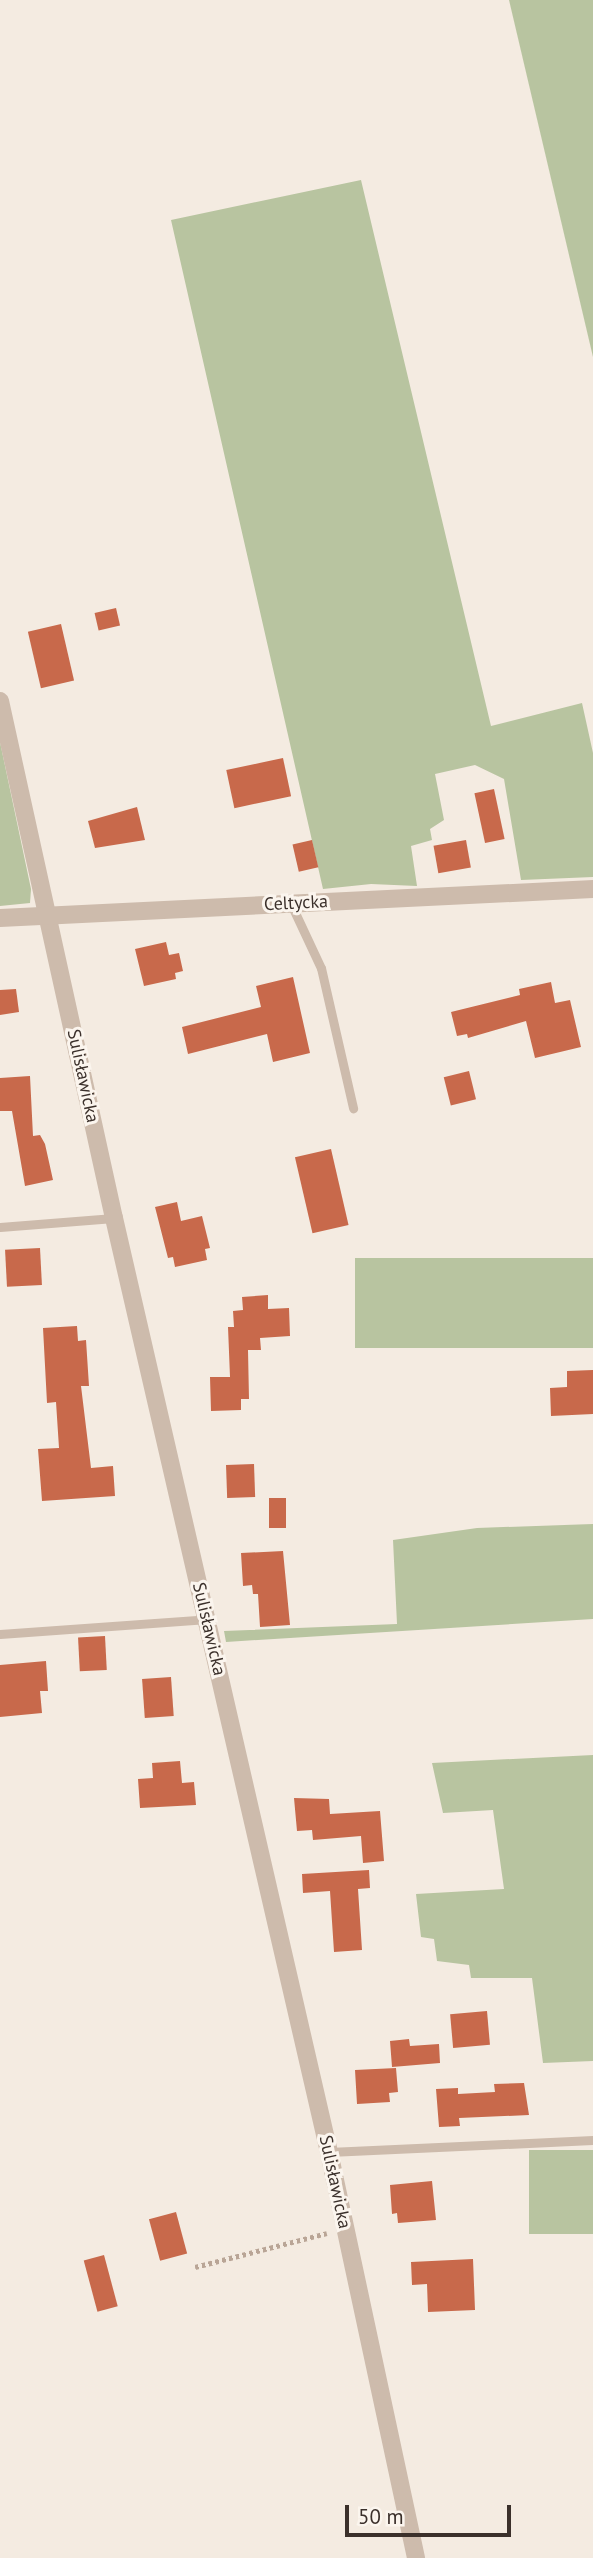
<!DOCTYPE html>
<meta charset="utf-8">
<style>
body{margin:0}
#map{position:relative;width:593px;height:2558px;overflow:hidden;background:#f4ebe1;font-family:"PT Sans",sans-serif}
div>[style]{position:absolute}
.green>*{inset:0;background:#b8c4a0;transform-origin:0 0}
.building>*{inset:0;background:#c8694b;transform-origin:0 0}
.path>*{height:4.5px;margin-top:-2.25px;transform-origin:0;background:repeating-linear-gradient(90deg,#b9a596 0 3.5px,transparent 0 7px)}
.service>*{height:9px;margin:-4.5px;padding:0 4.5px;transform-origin:4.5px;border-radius:4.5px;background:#cdbbac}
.minor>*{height:18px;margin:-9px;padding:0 9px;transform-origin:9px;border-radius:9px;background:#cdbbac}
span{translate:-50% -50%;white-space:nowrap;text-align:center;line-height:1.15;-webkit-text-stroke:6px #fbf5ee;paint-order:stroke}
.street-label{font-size:18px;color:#3b302b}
.scale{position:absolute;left:345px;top:2505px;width:166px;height:32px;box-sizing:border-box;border:4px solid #3b302b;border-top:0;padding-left:9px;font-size:21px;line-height:24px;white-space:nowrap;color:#3b302b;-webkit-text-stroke:5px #fbf5ee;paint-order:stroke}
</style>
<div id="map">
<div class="green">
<div style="clip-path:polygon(509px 0,593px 0,593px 357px)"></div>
<div style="clip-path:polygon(361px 180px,491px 726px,582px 703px,593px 753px,593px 877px,521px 880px,504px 779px,475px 765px,435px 774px,444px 820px,430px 829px,432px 840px,411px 846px,417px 886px,371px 884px,323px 889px,171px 220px)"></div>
<div style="clip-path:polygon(0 742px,31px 889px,30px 903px,0 906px)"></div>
<div style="left:593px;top:1258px;width:90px;height:238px;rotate:90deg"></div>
<div style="clip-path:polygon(593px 1524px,593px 1619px,226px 1642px,224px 1631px,397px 1624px,393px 1540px,477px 1528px)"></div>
<div style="clip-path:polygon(593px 1755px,593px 2061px,543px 2063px,532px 1978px,471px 1978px,469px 1965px,437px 1961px,434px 1939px,421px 1937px,416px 1894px,504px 1889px,493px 1810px,443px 1813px,432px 1763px)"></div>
<div style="left:593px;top:2150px;width:84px;height:64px;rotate:90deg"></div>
</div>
<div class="building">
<div style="left:116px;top:608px;width:18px;height:22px;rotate:77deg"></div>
<div style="left:61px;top:624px;width:58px;height:34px;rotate:77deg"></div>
<div style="left:283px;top:758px;width:39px;height:58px;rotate:78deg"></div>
<div style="left:494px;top:789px;width:51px;height:20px;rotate:78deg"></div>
<div style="clip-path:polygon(137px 807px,145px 840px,95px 848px,88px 821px)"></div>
<div style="left:312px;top:840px;width:28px;height:20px;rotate:77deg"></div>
<div style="left:466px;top:840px;width:28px;height:33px;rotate:80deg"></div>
<div style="clip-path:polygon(166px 942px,169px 955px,179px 953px,183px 971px,175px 973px,176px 979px,144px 986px,135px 949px)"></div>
<div style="clip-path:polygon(293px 977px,310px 1053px,273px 1062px,267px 1034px,188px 1054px,182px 1027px,261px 1007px,256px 986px)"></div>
<div style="clip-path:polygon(551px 982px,555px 1003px,570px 1000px,581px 1047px,535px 1058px,526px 1021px,468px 1038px,467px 1034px,457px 1036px,451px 1012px,520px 995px,519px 989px)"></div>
<div style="clip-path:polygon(16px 989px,19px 1012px,0 1015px,0 990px)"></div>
<div style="left:469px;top:1071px;width:29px;height:26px;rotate:76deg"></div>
<div style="clip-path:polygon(30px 1076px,33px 1136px,40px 1135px,45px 1144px,53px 1180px,25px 1186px,12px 1111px,0 1111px,0 1078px)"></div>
<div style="left:331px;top:1149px;width:78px;height:37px;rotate:77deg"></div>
<div style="clip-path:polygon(177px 1202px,181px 1221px,202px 1216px,210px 1248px,205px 1249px,207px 1260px,175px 1267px,173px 1257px,168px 1258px,155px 1207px)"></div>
<div style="left:40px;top:1248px;width:37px;height:35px;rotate:87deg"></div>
<div style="clip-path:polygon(268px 1295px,268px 1309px,289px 1308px,290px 1336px,260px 1338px,261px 1350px,248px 1350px,249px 1399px,241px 1399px,241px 1410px,211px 1411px,210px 1377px,230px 1377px,228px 1327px,234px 1327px,233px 1311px,243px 1310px,242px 1297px)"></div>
<div style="clip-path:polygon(77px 1326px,78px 1341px,86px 1340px,89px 1386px,81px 1386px,91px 1468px,113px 1466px,115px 1496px,42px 1501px,38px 1449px,59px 1448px,56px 1402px,47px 1403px,43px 1328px)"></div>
<div style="clip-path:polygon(593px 1370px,593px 1414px,551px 1416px,550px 1388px,567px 1387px,567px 1371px)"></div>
<div style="left:254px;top:1464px;width:33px;height:28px;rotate:88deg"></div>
<div style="left:269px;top:1498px;width:17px;height:30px"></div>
<div style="clip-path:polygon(283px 1551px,290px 1625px,260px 1627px,258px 1594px,253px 1594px,252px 1585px,243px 1586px,241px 1553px)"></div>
<div style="left:105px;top:1636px;width:34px;height:27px;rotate:87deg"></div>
<div style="clip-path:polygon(46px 1661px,48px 1691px,40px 1691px,42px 1713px,0 1717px,0 1665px)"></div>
<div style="left:171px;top:1677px;width:39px;height:29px;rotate:86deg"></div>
<div style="clip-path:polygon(180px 1761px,182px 1783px,194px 1782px,196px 1805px,140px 1808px,138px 1779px,153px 1778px,152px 1763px)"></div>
<div style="clip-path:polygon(294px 1798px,329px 1799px,330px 1814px,380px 1811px,384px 1861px,363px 1863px,361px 1836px,313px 1840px,312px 1830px,297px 1831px)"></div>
<div style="clip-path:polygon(369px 1870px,370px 1888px,358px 1889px,362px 1950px,334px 1952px,330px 1891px,303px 1893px,302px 1874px)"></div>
<div style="left:487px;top:2011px;width:34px;height:37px;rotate:85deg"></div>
<div style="clip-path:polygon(409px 2039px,410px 2046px,439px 2044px,440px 2063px,392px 2067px,390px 2041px)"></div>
<div style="clip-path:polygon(396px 2068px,398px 2092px,389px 2093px,390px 2102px,357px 2104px,355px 2070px)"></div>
<div style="clip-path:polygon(524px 2083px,529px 2115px,459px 2118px,460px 2126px,439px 2127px,436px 2089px,458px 2088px,458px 2094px,495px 2092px,494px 2084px)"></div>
<div style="clip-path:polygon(432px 2181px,436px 2220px,398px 2223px,397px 2213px,392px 2214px,390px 2185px)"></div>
<div style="left:176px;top:2212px;width:43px;height:28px;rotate:75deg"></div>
<div style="left:104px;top:2255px;width:53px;height:21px;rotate:75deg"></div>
<div style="clip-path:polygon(473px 2259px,475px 2310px,428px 2312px,427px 2284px,412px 2285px,411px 2262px)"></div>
</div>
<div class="path">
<div style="left:195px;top:2267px;width:136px;rotate:-14.4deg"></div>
</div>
<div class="service">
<div style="left:291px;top:904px;width:71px;rotate:64.9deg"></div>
<div style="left:321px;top:968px;width:144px;rotate:77.1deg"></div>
<div style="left:0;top:1227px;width:114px;rotate:-4.5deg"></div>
<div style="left:0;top:1634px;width:208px;rotate:-4.1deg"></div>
<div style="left:329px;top:2152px;width:264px;rotate:-2.6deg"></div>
</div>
<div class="minor">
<div style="left:0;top:701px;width:529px;rotate:77.57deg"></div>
<div style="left:114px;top:1218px;width:958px;rotate:77.04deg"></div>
<div style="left:329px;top:2152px;width:415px;rotate:77.9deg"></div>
<div style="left:0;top:918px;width:594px;rotate:-2.8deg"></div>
</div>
<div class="street-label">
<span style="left:296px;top:903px;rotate:-3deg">Celtycka</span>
<span style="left:83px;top:1076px;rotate:78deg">Sulisławicka</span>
<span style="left:209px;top:1629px;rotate:77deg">Sulisławicka</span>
<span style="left:335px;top:2182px;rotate:78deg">Sulisławicka</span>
</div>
<div class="scale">50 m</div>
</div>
